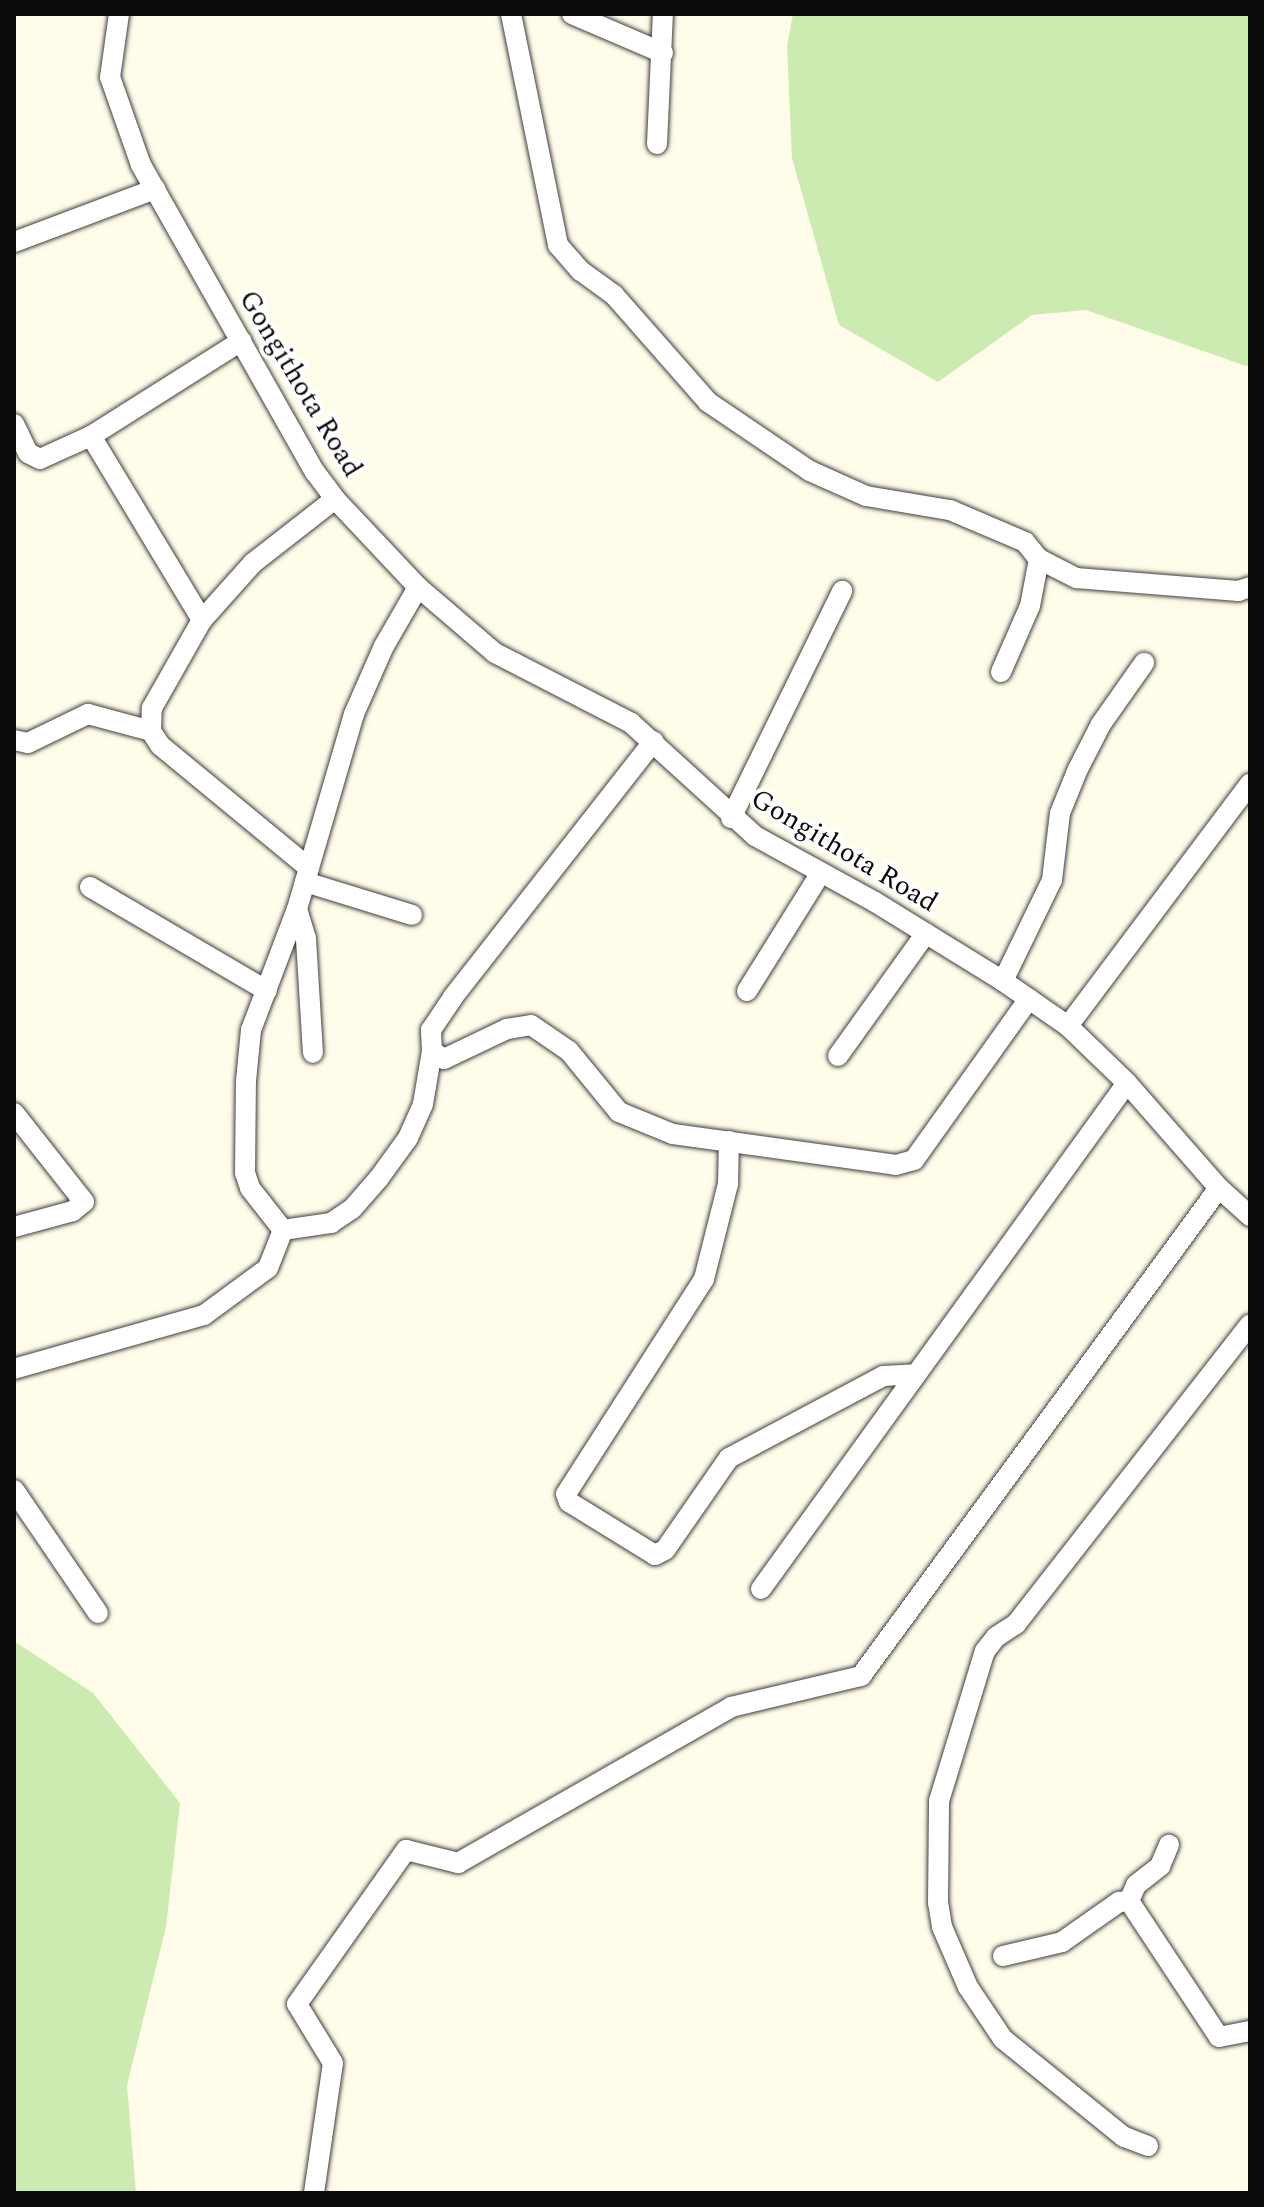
<!DOCTYPE html>
<style>
body{margin:0}
#map{position:relative;width:1264px;height:2207px;overflow:hidden;background:#fffce9;font-family:Spectral,serif}
div>[style]{position:absolute}
.green>*{inset:0;background:#ccebb1}
.roads{filter:drop-shadow(0 0 2px #3e3e3e) drop-shadow(0 0 2px #3e3e3e)}
.minor>*{height:20px;margin:-10px;padding:0 10px;transform-origin:10px;border-radius:10px;background:#fff}
span{translate:-50% -50%;white-space:nowrap;text-align:center;line-height:1.15;-webkit-text-stroke:8px #fff;paint-order:stroke}
.street-label{font-size:28px;color:#0b0b0b}
.frame{position:absolute;inset:0;border:16px solid #0b0b0b;pointer-events:none}
</style>
<div id="map">
<div class="green">
<div style="clip-path:polygon(793px 14px,1250px 14px,1250px 364px,1246px 366px,1086px 310px,1032px 315px,938px 382px,839px 325px,792px 158px,787px 46px)"></div>
<div style="clip-path:polygon(14px 1641px,93px 1693px,180px 1803px,166px 1927px,127px 2085px,136px 2193px,14px 2193px)"></div>
</div>
<div class="roads">
<div class="minor">
<div style="left:119px;top:14px;width:64px;rotate:98.1deg"></div>
<div style="left:110px;top:77px;width:93px;rotate:70.6deg"></div>
<div style="left:141px;top:165px;width:353px;rotate:60.5deg"></div>
<div style="left:315px;top:472px;width:34px;rotate:53deg"></div>
<div style="left:335px;top:499px;width:121px;rotate:46.7deg"></div>
<div style="left:418px;top:587px;width:101px;rotate:40.6deg"></div>
<div style="left:495px;top:653px;width:153px;rotate:27.2deg"></div>
<div style="left:631px;top:723px;width:168px;rotate:42.3deg"></div>
<div style="left:755px;top:836px;width:137px;rotate:28.8deg"></div>
<div style="left:875px;top:902px;width:150px;rotate:31.7deg"></div>
<div style="left:1003px;top:981px;width:79px;rotate:34.7deg"></div>
<div style="left:1068px;top:1026px;width:82px;rotate:44deg"></div>
<div style="left:1127px;top:1083px;width:140px;rotate:48.8deg"></div>
<div style="left:1219px;top:1188px;width:42px;rotate:42.1deg"></div>
<div style="left:511px;top:14px;width:236px;rotate:78.5deg"></div>
<div style="left:558px;top:245px;width:35px;rotate:49deg"></div>
<div style="left:581px;top:271px;width:41px;rotate:36deg"></div>
<div style="left:614px;top:295px;width:142px;rotate:48.7deg"></div>
<div style="left:708px;top:402px;width:123px;rotate:34.1deg"></div>
<div style="left:810px;top:471px;width:61px;rotate:24.1deg"></div>
<div style="left:866px;top:496px;width:85px;rotate:9.5deg"></div>
<div style="left:950px;top:510px;width:82px;rotate:23.1deg"></div>
<div style="left:1025px;top:542px;width:22px;rotate:51deg"></div>
<div style="left:1039px;top:559px;width:42px;rotate:27.2deg"></div>
<div style="left:1076px;top:578px;width:163px;rotate:4.6deg"></div>
<div style="left:1238px;top:591px;width:13px;rotate:-18deg"></div>
<div style="left:572px;top:14px;width:99px;rotate:23.2deg"></div>
<div style="left:657px;top:144px;width:130px;rotate:-87.4deg"></div>
<div style="left:14px;top:242px;width:151px;rotate:-20.6deg"></div>
<div style="left:14px;top:424px;width:32px;rotate:64deg"></div>
<div style="left:28px;top:453px;width:13px;rotate:27deg"></div>
<div style="left:40px;top:459px;width:56px;rotate:-24.3deg"></div>
<div style="left:91px;top:436px;width:178px;rotate:-32.3deg"></div>
<div style="left:91px;top:436px;width:215px;rotate:58.9deg"></div>
<div style="left:1001px;top:672px;width:72px;rotate:-66.3deg"></div>
<div style="left:1030px;top:606px;width:48px;rotate:-79.2deg"></div>
<div style="left:14px;top:740px;width:14px;rotate:12deg"></div>
<div style="left:28px;top:743px;width:67px;rotate:-25.8deg"></div>
<div style="left:88px;top:714px;width:65px;rotate:15.1deg"></div>
<div style="left:731px;top:818px;width:253px;rotate:-63.9deg"></div>
<div style="left:309px;top:868px;width:193px;rotate:-140.5deg"></div>
<div style="left:160px;top:745px;width:17px;rotate:-123deg"></div>
<div style="left:151px;top:731px;width:23px;rotate:-88deg"></div>
<div style="left:152px;top:708px;width:101px;rotate:-60.4deg"></div>
<div style="left:202px;top:620px;width:76px;rotate:-48.2deg"></div>
<div style="left:253px;top:563px;width:104px;rotate:-38deg"></div>
<div style="left:305px;top:882px;width:112px;rotate:17.1deg"></div>
<div style="left:90px;top:887px;width:205px;rotate:30.4deg"></div>
<div style="left:297px;top:909px;width:31px;rotate:73deg"></div>
<div style="left:306px;top:939px;width:114px;rotate:86.5deg"></div>
<div style="left:1003px;top:981px;width:112px;rotate:-64.1deg"></div>
<div style="left:1052px;top:880px;width:67px;rotate:-83.2deg"></div>
<div style="left:1060px;top:813px;width:48px;rotate:-67.8deg"></div>
<div style="left:1078px;top:769px;width:51px;rotate:-62.9deg"></div>
<div style="left:1101px;top:724px;width:75px;rotate:-54.8deg"></div>
<div style="left:747px;top:991px;width:138px;rotate:-58deg"></div>
<div style="left:1068px;top:1026px;width:303px;rotate:-53.1deg"></div>
<div style="left:432px;top:1051px;width:14px;rotate:34deg"></div>
<div style="left:444px;top:1059px;width:70px;rotate:-25.5deg"></div>
<div style="left:507px;top:1029px;width:24px;rotate:-9deg"></div>
<div style="left:531px;top:1025px;width:46px;rotate:34.4deg"></div>
<div style="left:569px;top:1051px;width:79px;rotate:50.7deg"></div>
<div style="left:619px;top:1112px;width:58px;rotate:22.2deg"></div>
<div style="left:673px;top:1134px;width:225px;rotate:7.9deg"></div>
<div style="left:896px;top:1165px;width:19px;rotate:-16deg"></div>
<div style="left:914px;top:1160px;width:198px;rotate:-54.5deg"></div>
<div style="left:838px;top:1056px;width:151px;rotate:-54.4deg"></div>
<div style="left:14px;top:1113px;width:113px;rotate:51.8deg"></div>
<div style="left:84px;top:1202px;width:14px;rotate:141deg"></div>
<div style="left:73px;top:1211px;width:61px;rotate:164.8deg"></div>
<div style="left:729px;top:1141px;width:43px;rotate:91.3deg"></div>
<div style="left:728px;top:1184px;width:98px;rotate:104.2deg"></div>
<div style="left:704px;top:1279px;width:255px;rotate:122.7deg"></div>
<div style="left:566px;top:1494px;width:9px;rotate:69deg"></div>
<div style="left:569px;top:1502px;width:101px;rotate:31.6deg"></div>
<div style="left:655px;top:1555px;width:11px;rotate:-27deg"></div>
<div style="left:665px;top:1550px;width:112px;rotate:-55.2deg"></div>
<div style="left:729px;top:1458px;width:174px;rotate:-28deg"></div>
<div style="left:883px;top:1376px;width:33px;rotate:-3deg"></div>
<div style="left:283px;top:1230px;width:49px;rotate:-8.3deg"></div>
<div style="left:331px;top:1223px;width:25px;rotate:-34deg"></div>
<div style="left:352px;top:1209px;width:41px;rotate:-48.9deg"></div>
<div style="left:379px;top:1178px;width:49px;rotate:-54.1deg"></div>
<div style="left:408px;top:1138px;width:37px;rotate:-66deg"></div>
<div style="left:423px;top:1104px;width:54px;rotate:-80.4deg"></div>
<div style="left:432px;top:1051px;width:21px;rotate:-93deg"></div>
<div style="left:431px;top:1030px;width:40px;rotate:-56deg"></div>
<div style="left:453px;top:997px;width:325px;rotate:-51.9deg"></div>
<div style="left:14px;top:1369px;width:198px;rotate:-15.9deg"></div>
<div style="left:204px;top:1315px;width:79px;rotate:-36.3deg"></div>
<div style="left:268px;top:1268px;width:41px;rotate:-68.5deg"></div>
<div style="left:283px;top:1230px;width:53px;rotate:-128.2deg"></div>
<div style="left:250px;top:1188px;width:16px;rotate:-108deg"></div>
<div style="left:245px;top:1173px;width:92px;rotate:-89.4deg"></div>
<div style="left:246px;top:1081px;width:51px;rotate:-84.4deg"></div>
<div style="left:251px;top:1030px;width:129px;rotate:-69.2deg"></div>
<div style="left:297px;top:909px;width:203px;rotate:-73.7deg"></div>
<div style="left:354px;top:714px;width:74px;rotate:-66.2deg"></div>
<div style="left:384px;top:646px;width:68px;rotate:-60deg"></div>
<div style="left:14px;top:1490px;width:149px;rotate:55.7deg"></div>
<div style="left:761px;top:1589px;width:624px;rotate:-54.12deg"></div>
<div style="left:1129px;top:1901px;width:17px;rotate:-66deg"></div>
<div style="left:1136px;top:1885px;width:31px;rotate:-38deg"></div>
<div style="left:1160px;top:1866px;width:23px;rotate:-67deg"></div>
<div style="left:1003px;top:1956px;width:61px;rotate:-13.3deg"></div>
<div style="left:1062px;top:1942px;width:70px;rotate:-35.1deg"></div>
<div style="left:1119px;top:1902px;width:10px;rotate:-6deg"></div>
<div style="left:1129px;top:1901px;width:163px;rotate:56.5deg"></div>
<div style="left:1219px;top:2037px;width:32px;rotate:-11deg"></div>
<div style="left:1148px;top:2146px;width:26px;rotate:-159deg"></div>
<div style="left:1124px;top:2137px;width:156px;rotate:-141deg"></div>
<div style="left:1003px;top:2039px;width:63px;rotate:-123.9deg"></div>
<div style="left:968px;top:1987px;width:65px;rotate:-113.4deg"></div>
<div style="left:942px;top:1927px;width:24px;rotate:-99deg"></div>
<div style="left:938px;top:1903px;width:102px;rotate:-89.4deg"></div>
<div style="left:939px;top:1801px;width:157px;rotate:-73deg"></div>
<div style="left:985px;top:1651px;width:18px;rotate:-52deg"></div>
<div style="left:996px;top:1637px;width:24px;rotate:-33deg"></div>
<div style="left:1016px;top:1624px;width:380px;rotate:-52deg"></div>
<div style="left:314px;top:2193px;width:131px;rotate:-81.7deg"></div>
<div style="left:333px;top:2063px;width:69px;rotate:-121.4deg"></div>
<div style="left:297px;top:2004px;width:189px;rotate:-54.7deg"></div>
<div style="left:406px;top:1850px;width:54px;rotate:14deg"></div>
<div style="left:458px;top:1863px;width:314px;rotate:-29.7deg"></div>
<div style="left:731px;top:1707px;width:134px;rotate:-13.4deg"></div>
<div style="left:861px;top:1676px;width:605px;rotate:-53.74deg"></div>
</div>
</div>
<div class="street-label">
<span style="left:300px;top:384px;rotate:59deg">Gongithota Road</span>
<span style="left:844px;top:851px;rotate:31deg">Gongithota Road</span>
</div>
<div class="frame"></div>
</div>
